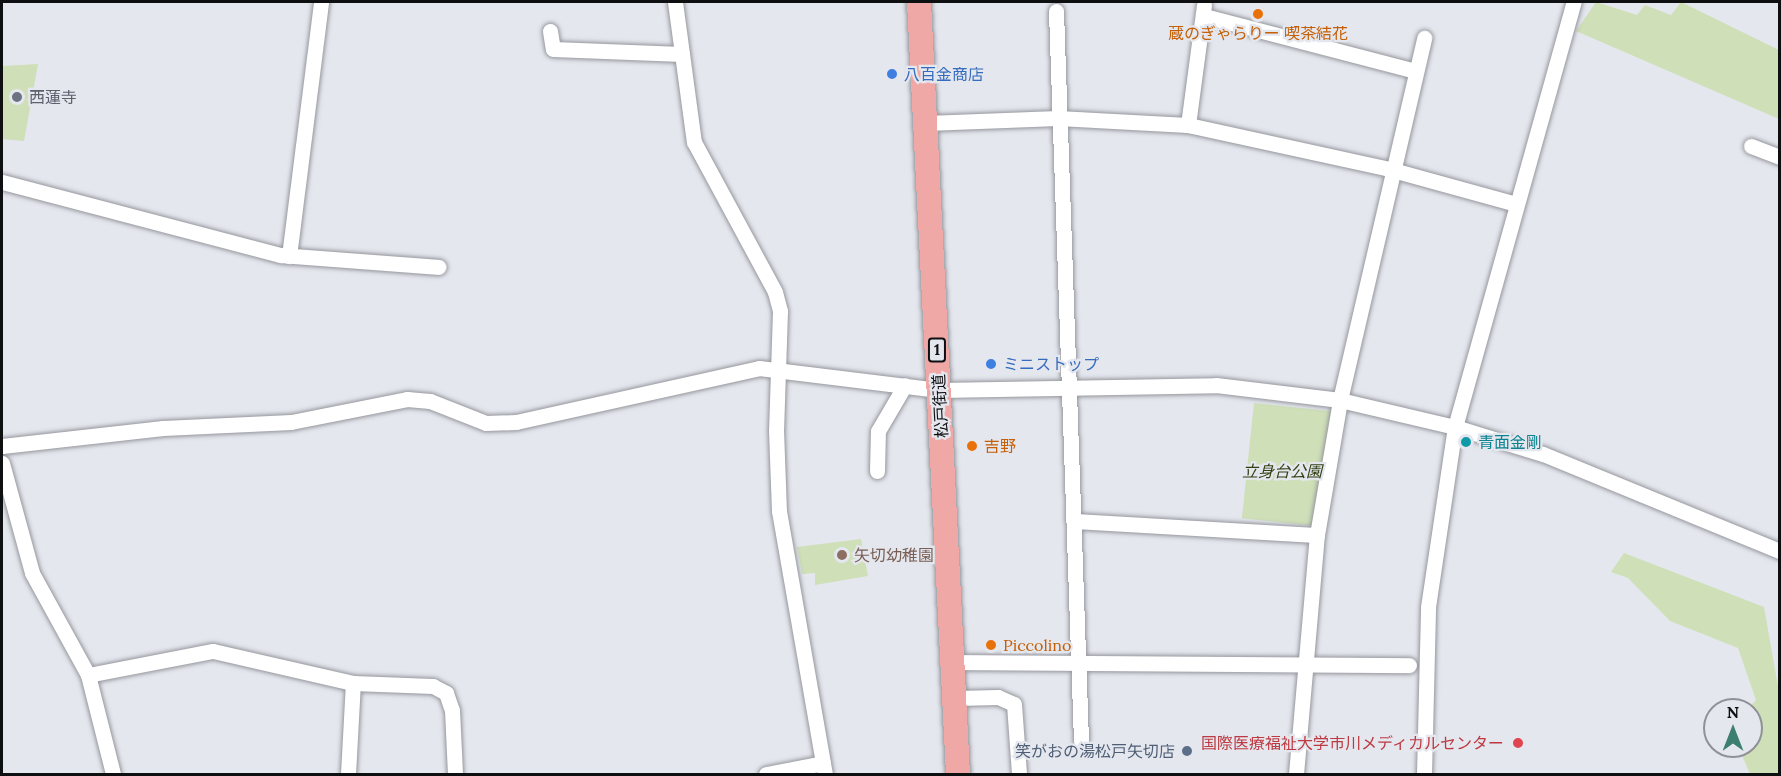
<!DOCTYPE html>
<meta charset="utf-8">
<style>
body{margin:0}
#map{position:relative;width:1781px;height:776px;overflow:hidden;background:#e5e7ee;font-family:Lora,"Noto Sans JP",serif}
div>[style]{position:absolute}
.green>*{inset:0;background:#cfdfb8;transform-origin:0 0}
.roads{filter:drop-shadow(0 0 2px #95979d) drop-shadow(0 0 2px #95979d)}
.street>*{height:15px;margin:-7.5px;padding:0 7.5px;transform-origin:7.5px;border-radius:7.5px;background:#fff}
.primary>*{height:24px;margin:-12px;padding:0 12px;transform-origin:12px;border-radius:12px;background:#efa8a5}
.dots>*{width:16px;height:16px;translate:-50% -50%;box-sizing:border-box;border:3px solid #e5e7ee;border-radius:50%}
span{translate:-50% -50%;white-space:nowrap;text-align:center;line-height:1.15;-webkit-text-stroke:4.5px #e5e7ee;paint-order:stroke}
.shield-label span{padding:2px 4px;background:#e5e7ee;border:2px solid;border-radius:4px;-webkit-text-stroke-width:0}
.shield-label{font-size:15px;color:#0e0f11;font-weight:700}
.food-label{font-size:16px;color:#c56008}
.left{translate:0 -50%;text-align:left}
.shop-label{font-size:16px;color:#366cbe}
.worship-label{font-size:16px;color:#5b616d}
.street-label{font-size:16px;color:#0e0f11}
.culture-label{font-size:16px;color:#0d838f}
.park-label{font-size:16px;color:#314011;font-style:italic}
.education-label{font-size:16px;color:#785e54}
.health-label{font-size:16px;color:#be3a42}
.right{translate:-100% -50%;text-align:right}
.service-label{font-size:16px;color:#4e5e75}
.frame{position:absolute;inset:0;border:3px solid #0e0f11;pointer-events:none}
.north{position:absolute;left:1703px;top:698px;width:60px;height:60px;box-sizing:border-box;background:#e5e7ee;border:2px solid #8f9196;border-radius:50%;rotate:0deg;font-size:16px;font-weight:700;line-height:24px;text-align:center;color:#0e0f11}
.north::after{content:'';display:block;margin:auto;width:21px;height:27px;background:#3c7e6f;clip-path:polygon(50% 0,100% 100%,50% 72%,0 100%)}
</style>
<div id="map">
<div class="green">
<div style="clip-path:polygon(1596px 2px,1637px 15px,1645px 5px,1671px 15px,1681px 2px,1779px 50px,1779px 119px,1576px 31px)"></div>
<div style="clip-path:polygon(38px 64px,24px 141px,2px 139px,2px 66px)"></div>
<div style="left:1254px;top:403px;width:78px;height:116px;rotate:6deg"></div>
<div style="clip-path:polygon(861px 539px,868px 576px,815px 585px,815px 573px,802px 574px,797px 547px)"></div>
<div style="clip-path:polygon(1624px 553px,1764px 607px,1779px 692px,1779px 774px,1750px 774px,1738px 746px,1751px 746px,1751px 710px,1747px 710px,1756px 700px,1738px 648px,1670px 621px,1628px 578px,1611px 572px)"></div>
</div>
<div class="roads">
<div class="street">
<div style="left:675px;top:2px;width:141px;rotate:82.3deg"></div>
<div style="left:694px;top:142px;width:170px;rotate:61.6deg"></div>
<div style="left:775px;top:292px;width:20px;rotate:75deg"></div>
<div style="left:780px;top:311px;width:119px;rotate:91.9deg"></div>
<div style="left:776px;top:430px;width:81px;rotate:87.9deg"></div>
<div style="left:779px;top:511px;width:267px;rotate:80.1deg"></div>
<div style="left:1056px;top:11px;width:730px;rotate:88.04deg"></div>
<div style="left:1204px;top:16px;width:218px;rotate:14.6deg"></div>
<div style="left:550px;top:31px;width:18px;rotate:81deg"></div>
<div style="left:553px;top:49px;width:129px;rotate:2.2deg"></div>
<div style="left:926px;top:123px;width:132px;rotate:-2.2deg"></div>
<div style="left:1058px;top:118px;width:130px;rotate:3.1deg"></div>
<div style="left:1188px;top:125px;width:206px;rotate:12.3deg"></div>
<div style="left:1389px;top:169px;width:132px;rotate:15.4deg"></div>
<div style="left:1188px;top:125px;width:121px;rotate:-82.4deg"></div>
<div style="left:1751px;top:146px;width:31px;rotate:21deg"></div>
<div style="left:2px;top:182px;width:288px;rotate:14.7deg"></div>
<div style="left:281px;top:255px;width:158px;rotate:4.3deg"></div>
<div style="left:289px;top:256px;width:256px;rotate:-82.8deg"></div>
<div style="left:2px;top:446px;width:162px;rotate:-6.4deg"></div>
<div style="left:163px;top:428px;width:128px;rotate:-2.7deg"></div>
<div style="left:291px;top:422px;width:118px;rotate:-11.2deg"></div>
<div style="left:407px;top:399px;width:23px;rotate:5deg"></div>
<div style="left:430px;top:401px;width:60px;rotate:21.4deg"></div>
<div style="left:486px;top:423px;width:30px;rotate:-2deg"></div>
<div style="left:516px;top:422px;width:249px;rotate:-12.5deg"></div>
<div style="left:759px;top:368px;width:181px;rotate:7deg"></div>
<div style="left:939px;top:390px;width:277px;rotate:-1deg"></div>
<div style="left:1216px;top:385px;width:125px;rotate:6.9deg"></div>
<div style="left:1340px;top:400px;width:118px;rotate:13.2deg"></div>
<div style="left:1455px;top:427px;width:92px;rotate:17.1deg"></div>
<div style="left:1543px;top:454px;width:256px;rotate:22.3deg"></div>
<div style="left:2px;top:463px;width:114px;rotate:74.7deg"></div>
<div style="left:32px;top:573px;width:116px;rotate:61.2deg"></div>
<div style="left:88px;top:675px;width:102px;rotate:75.8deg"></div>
<div style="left:877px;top:471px;width:40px;rotate:-88.6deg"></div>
<div style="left:878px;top:431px;width:53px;rotate:-59.6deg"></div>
<div style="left:1074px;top:521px;width:243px;rotate:3.3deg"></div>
<div style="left:954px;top:662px;width:455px;rotate:0.4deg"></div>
<div style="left:88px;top:675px;width:127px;rotate:-10.9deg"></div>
<div style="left:213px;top:651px;width:144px;rotate:12.9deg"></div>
<div style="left:353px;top:683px;width:80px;rotate:2.1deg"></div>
<div style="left:433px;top:686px;width:15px;rotate:28deg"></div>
<div style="left:446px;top:693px;width:18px;rotate:71deg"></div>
<div style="left:452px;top:710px;width:64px;rotate:87.3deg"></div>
<div style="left:956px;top:698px;width:42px;rotate:-1.4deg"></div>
<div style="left:998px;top:697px;width:17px;rotate:24deg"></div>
<div style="left:1014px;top:704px;width:70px;rotate:85.9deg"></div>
<div style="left:348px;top:774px;width:91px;rotate:-86.9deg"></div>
<div style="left:766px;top:774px;width:58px;rotate:-10.9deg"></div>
<div style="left:1296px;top:774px;width:240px;rotate:-85deg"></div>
<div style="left:1317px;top:535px;width:137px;rotate:-80.3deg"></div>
<div style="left:1340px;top:400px;width:372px;rotate:-76.9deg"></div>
<div style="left:1424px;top:774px;width:167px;rotate:-88.6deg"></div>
<div style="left:1428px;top:607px;width:182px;rotate:-81.5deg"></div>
<div style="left:1455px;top:427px;width:441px;rotate:-74.4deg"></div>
</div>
<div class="primary">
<div style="left:919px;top:2px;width:773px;rotate:87.11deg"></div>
</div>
</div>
<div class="dots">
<div style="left:1258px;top:14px;background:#e8710a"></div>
<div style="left:892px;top:74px;background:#3f7fe0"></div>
<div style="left:17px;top:97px;background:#6b7280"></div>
<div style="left:991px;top:364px;background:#3f7fe0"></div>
<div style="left:1466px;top:442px;background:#0f9aa8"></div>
<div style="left:972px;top:446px;background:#e8710a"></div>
<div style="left:842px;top:555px;background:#8d6e63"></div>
<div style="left:991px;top:645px;background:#e8710a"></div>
<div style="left:1518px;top:743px;background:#e0444e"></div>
<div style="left:1187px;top:751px;background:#5c6f8a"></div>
</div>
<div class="shield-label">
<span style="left:937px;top:350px">1</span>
</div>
<div class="food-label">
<span style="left:1258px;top:33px">蔵のぎゃらりー 喫茶結花</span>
<span class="left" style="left:984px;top:446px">吉野</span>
<span class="left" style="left:1003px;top:645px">Piccolino</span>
</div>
<div class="shop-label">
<span class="left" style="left:904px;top:74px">八百金商店</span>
<span class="left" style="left:1003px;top:364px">ミニストップ</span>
</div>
<div class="worship-label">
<span class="left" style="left:29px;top:97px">西蓮寺</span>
</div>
<div class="street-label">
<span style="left:940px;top:406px;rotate:-93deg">松戸街道</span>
</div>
<div class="culture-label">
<span class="left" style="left:1478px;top:442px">青面金剛</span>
</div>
<div class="park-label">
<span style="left:1282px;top:471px">立身台公園</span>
</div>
<div class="education-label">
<span class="left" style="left:854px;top:555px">矢切幼稚園</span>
</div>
<div class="health-label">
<span class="right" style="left:1504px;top:743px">国際医療福祉大学市川メディカルセンター</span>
</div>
<div class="service-label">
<span class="right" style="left:1175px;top:751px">笑がおの湯松戸矢切店</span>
</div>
<div class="frame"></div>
<div class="north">N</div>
</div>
